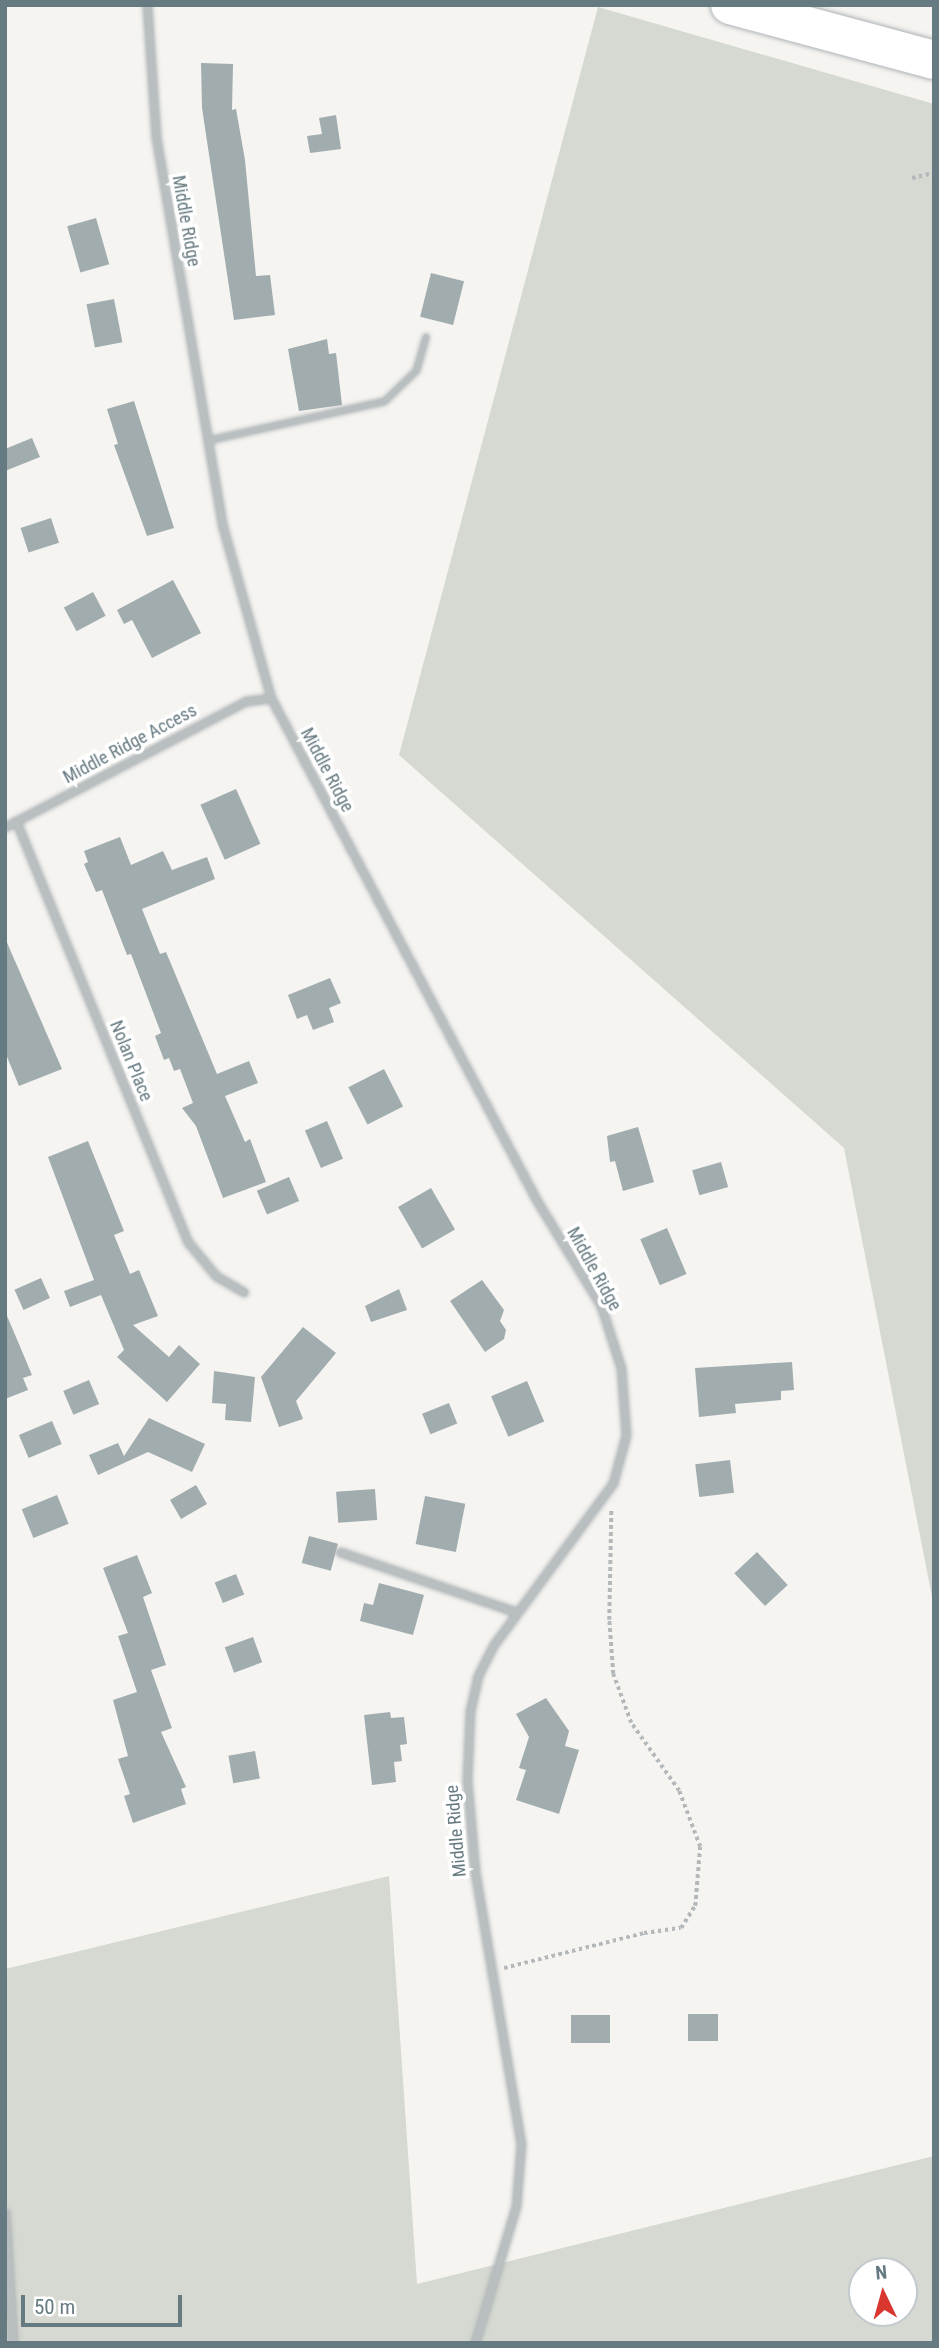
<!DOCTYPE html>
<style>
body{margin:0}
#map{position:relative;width:939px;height:2348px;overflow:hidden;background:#f5f4f1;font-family:"Roboto Condensed",sans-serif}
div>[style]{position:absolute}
.green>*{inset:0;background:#d5d9d1}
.building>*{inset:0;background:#a1acaf;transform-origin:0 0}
.path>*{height:3.5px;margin-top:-1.75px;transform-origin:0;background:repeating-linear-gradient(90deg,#b4b8ba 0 3.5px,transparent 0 7px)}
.roads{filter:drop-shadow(0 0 2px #afb4b6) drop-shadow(0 0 2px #afb4b6)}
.service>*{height:5px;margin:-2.5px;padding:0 2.5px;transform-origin:2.5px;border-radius:2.5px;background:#b9bfc1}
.minor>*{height:7px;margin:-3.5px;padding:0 3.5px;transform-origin:3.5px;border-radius:3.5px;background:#b9bfc1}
.motorway>*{height:38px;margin:-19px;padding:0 19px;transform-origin:19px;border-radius:19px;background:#fff}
span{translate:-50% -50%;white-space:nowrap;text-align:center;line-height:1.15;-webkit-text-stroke:7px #fff;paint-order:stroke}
.street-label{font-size:18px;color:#667a81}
.frame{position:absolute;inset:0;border:7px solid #667a81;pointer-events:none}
.north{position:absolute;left:848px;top:2257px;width:70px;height:70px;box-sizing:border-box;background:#fff;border:2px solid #c2cacd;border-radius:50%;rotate:355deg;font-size:19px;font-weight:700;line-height:28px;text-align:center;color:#667a81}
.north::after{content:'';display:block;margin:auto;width:24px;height:32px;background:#d8362e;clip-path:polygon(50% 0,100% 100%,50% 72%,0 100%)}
.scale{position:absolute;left:21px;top:2295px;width:161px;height:32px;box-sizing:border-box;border:4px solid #667a81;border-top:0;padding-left:9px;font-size:21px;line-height:24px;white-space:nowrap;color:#667a81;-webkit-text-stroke:5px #fff;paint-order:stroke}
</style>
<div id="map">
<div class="green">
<div style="clip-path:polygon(598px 7px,934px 104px,934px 1607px,844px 1148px,399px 755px)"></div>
<div style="clip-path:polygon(evenodd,389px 1876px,417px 2284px,934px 2156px,934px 2343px,5px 2343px,5px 1969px,389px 1876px,862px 2271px,904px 2271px,904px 2313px,862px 2313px,862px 2271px)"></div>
</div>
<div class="building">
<div style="clip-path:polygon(201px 63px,233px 64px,232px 110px,236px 109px,245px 160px,256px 276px,270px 275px,275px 315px,234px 320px,202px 108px)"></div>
<div style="clip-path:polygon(336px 115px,341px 149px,310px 153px,307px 136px,322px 134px,319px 118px)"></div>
<div style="left:96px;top:218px;width:48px;height:30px;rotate:74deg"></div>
<div style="left:431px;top:273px;width:34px;height:45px;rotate:14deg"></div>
<div style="left:114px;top:299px;width:44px;height:28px;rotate:79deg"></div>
<div style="clip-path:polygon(327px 339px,329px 354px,336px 353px,342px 405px,299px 411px,288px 349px)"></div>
<div style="clip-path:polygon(134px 401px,174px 528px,147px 536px,114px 445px,118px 444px,107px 409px)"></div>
<div style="clip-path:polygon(32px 438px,40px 457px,5px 471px,5px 449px)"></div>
<div style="left:51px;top:518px;width:26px;height:32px;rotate:72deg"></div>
<div style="clip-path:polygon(173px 580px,201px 633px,152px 658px,132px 620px,124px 624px,117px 610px)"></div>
<div style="left:93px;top:592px;width:27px;height:33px;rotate:62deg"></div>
<div style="left:236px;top:789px;width:60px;height:39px;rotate:66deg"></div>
<div style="clip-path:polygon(120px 837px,131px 865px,163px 851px,172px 870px,207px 857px,215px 879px,142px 909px,160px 954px,166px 952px,217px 1074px,249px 1061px,258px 1083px,225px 1096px,245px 1142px,250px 1139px,266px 1182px,223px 1198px,196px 1126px,182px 1108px,193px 1103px,180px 1069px,174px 1071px,169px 1058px,164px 1060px,155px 1036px,161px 1033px,131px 954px,127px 955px,102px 890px,96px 892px,84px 864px,88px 862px,84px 851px)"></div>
<div style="clip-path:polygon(5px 938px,62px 1069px,19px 1086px,5px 1052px)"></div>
<div style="clip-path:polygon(330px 978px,341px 1003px,329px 1008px,334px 1022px,313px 1030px,307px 1015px,297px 1019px,288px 995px)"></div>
<div style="left:384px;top:1069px;width:42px;height:40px;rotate:63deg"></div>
<div style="left:327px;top:1121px;width:41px;height:24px;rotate:67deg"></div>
<div style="clip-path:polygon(638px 1127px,654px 1182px,623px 1191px,615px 1161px,610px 1162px,607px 1136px)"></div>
<div style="clip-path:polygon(88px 1141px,124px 1231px,114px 1235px,130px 1274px,139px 1270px,158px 1316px,133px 1325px,169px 1357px,179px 1345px,200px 1364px,167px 1402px,117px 1357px,124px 1350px,101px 1295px,70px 1307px,64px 1291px,94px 1280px,48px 1157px)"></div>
<div style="left:721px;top:1162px;width:26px;height:30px;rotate:74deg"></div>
<div style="left:289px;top:1177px;width:26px;height:35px;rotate:67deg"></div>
<div style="left:431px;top:1188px;width:48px;height:38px;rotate:60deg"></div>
<div style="left:667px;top:1228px;width:50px;height:29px;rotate:67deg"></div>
<div style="left:41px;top:1278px;width:22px;height:29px;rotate:66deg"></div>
<div style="clip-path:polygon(482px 1280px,504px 1310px,500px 1321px,506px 1330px,504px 1339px,485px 1352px,450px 1301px)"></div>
<div style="clip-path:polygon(399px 1289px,407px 1310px,371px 1322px,365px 1306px)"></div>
<div style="clip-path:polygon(5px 1311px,32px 1375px,23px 1378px,28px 1390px,5px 1399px)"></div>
<div style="clip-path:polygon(303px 1327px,336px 1353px,296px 1401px,303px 1419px,279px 1427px,261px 1377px)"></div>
<div style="clip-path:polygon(792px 1362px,794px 1390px,781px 1391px,781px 1400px,735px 1404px,736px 1413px,699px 1417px,695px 1368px)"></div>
<div style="clip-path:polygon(214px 1371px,255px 1377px,251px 1422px,225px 1420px,226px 1404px,212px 1403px)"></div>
<div style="left:89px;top:1380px;width:26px;height:28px;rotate:67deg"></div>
<div style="left:527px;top:1381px;width:44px;height:39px;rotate:67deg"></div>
<div style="left:449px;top:1403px;width:22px;height:29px;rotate:68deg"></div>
<div style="clip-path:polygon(149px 1418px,205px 1444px,192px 1472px,148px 1452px,98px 1475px,89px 1455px,118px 1443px,124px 1456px)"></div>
<div style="left:52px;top:1421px;width:25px;height:36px;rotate:67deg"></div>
<div style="left:730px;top:1460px;width:33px;height:35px;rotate:83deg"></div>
<div style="left:196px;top:1485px;width:22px;height:30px;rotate:60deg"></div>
<div style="left:375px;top:1489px;width:31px;height:39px;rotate:86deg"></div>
<div style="left:57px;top:1495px;width:31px;height:38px;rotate:68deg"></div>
<div style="left:425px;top:1496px;width:41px;height:49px;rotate:11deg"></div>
<div style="left:309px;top:1536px;width:30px;height:28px;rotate:15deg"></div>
<div style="left:757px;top:1552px;width:45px;height:31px;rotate:47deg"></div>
<div style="clip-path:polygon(137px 1555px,152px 1593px,143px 1597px,166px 1665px,151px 1670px,172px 1728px,161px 1732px,186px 1787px,181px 1789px,186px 1804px,133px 1823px,124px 1796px,130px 1794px,118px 1759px,128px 1756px,113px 1700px,137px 1692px,118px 1636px,128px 1633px,103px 1568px)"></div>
<div style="left:236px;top:1574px;width:22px;height:23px;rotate:68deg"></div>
<div style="clip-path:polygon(379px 1583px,424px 1595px,413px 1635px,360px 1621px,364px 1603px,373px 1605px)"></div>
<div style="left:253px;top:1637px;width:27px;height:30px;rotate:70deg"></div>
<div style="clip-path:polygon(546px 1698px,569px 1731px,565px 1746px,579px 1750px,559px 1814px,516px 1800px,526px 1770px,519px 1768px,529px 1737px,516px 1714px)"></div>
<div style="clip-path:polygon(390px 1712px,391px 1718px,404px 1717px,407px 1744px,400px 1745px,402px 1761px,394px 1762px,396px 1782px,372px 1785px,364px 1715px)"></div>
<div style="left:255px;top:1751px;width:28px;height:27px;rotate:80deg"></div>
<div style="left:718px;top:2014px;width:27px;height:30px;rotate:90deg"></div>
<div style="left:610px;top:2015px;width:28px;height:39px;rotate:90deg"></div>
</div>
<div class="path">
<div style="left:912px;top:178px;width:23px;rotate:-13deg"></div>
<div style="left:504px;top:1968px;width:144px;rotate:-14deg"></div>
<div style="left:644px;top:1933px;width:37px;rotate:-8deg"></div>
<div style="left:681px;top:1928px;width:26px;rotate:-58deg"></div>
<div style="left:695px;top:1906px;width:59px;rotate:-85.2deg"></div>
<div style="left:700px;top:1847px;width:60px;rotate:-110.6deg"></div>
<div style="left:679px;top:1791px;width:83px;rotate:-125.2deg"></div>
<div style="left:631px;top:1723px;width:52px;rotate:-110.2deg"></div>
<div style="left:613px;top:1674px;width:54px;rotate:-94.2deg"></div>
<div style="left:609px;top:1620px;width:109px;rotate:-88.9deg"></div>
</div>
<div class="roads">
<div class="service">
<div style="left:208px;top:440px;width:180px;rotate:-12.5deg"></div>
<div style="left:384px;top:401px;width:45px;rotate:-44.1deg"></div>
<div style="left:416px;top:370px;width:35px;rotate:-74deg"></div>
</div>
<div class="minor">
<div style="left:147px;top:5px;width:132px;rotate:86.1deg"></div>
<div style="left:156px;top:137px;width:393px;rotate:80.3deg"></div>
<div style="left:222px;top:524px;width:181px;rotate:74.3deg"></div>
<div style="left:271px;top:698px;width:569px;rotate:62.13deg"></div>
<div style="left:537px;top:1201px;width:123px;rotate:58.6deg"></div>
<div style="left:601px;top:1306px;width:65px;rotate:72.1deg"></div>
<div style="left:621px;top:1368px;width:67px;rotate:85.7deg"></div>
<div style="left:626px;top:1435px;width:50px;rotate:105.2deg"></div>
<div style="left:613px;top:1483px;width:202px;rotate:126.4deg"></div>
<div style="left:493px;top:1646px;width:34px;rotate:117deg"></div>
<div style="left:478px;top:1676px;width:36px;rotate:103deg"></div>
<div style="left:470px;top:1711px;width:69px;rotate:92.5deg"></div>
<div style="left:467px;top:1780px;width:92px;rotate:85deg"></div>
<div style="left:475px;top:1872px;width:276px;rotate:80.4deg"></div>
<div style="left:521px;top:2144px;width:62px;rotate:94.6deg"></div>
<div style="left:516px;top:2206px;width:143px;rotate:106.7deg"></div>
<div style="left:16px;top:821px;width:455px;rotate:67.8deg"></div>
<div style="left:188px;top:1242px;width:44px;rotate:50.5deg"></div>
<div style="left:216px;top:1276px;width:32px;rotate:30deg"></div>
<div style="left:5px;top:827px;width:272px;rotate:-27.6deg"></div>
<div style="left:246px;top:701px;width:25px;rotate:-7deg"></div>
<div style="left:340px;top:1552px;width:186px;rotate:18.8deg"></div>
<div style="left:5px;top:2213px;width:130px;rotate:86.5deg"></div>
</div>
<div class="motorway">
<div style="left:730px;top:5px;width:211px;rotate:15.1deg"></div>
</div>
</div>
<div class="street-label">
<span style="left:186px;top:221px;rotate:80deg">Middle Ridge</span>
<span style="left:130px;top:744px;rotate:-28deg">Middle Ridge Access</span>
<span style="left:327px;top:770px;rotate:62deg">Middle Ridge</span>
<span style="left:131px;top:1061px;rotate:68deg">Nolan Place</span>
<span style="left:594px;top:1269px;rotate:61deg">Middle Ridge</span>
<span style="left:456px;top:1831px;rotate:-95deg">Middle Ridge</span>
</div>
<div class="frame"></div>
<div class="north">N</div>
<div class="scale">50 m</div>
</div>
